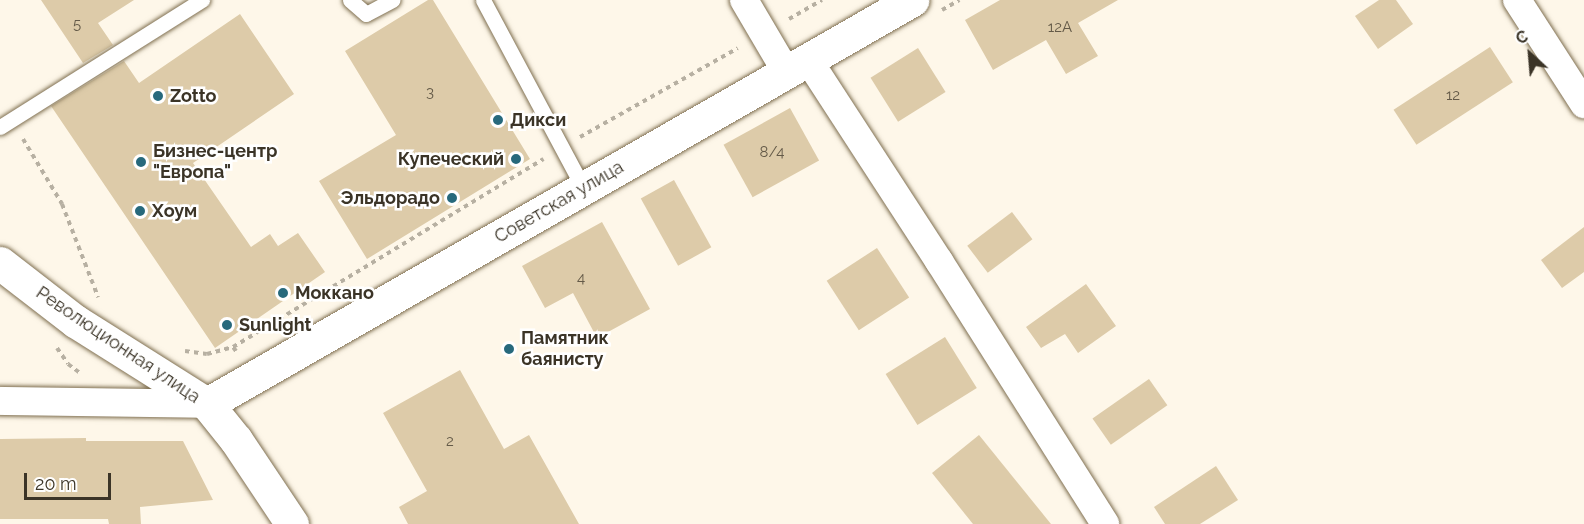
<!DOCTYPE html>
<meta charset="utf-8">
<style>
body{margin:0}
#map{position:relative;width:1584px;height:524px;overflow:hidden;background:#fef7e9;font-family:Raleway,sans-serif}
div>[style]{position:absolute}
.building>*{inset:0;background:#ddcba9;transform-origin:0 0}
.path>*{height:4px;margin-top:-2px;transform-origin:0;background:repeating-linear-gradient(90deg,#b7b0a2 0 4.5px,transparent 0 9px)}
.roads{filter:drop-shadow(0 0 2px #7f6f50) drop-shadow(0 0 2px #7f6f50)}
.service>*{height:15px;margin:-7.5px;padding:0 7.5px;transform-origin:7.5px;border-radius:7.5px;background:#fff}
.minor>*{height:28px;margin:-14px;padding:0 14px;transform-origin:14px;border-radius:14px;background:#fff}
.secondary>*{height:33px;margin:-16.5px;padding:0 16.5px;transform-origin:16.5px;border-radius:16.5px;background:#fff}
.dots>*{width:16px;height:16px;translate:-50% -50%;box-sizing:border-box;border:3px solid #fff;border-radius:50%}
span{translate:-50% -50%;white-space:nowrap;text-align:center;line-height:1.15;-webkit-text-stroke:5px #fff;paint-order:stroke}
.number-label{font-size:15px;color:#645a48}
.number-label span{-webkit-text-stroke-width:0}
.poi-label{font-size:18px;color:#3b3427;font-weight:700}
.left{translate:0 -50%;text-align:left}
.right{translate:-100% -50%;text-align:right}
.street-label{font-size:18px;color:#3b3427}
.north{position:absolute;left:1500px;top:24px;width:60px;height:60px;-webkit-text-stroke:4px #fff;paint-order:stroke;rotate:334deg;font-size:16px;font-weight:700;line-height:24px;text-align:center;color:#3b3427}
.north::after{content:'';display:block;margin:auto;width:21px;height:27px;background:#3b3427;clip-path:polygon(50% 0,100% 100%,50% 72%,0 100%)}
.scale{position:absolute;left:24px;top:473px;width:87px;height:27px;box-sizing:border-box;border:3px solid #3b3427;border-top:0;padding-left:8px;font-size:18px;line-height:21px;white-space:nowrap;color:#3b3427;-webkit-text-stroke:4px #fff;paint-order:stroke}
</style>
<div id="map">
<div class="building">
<div style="clip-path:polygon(41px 0,134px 0,98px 23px,113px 45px,83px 63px)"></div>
<div style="clip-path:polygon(428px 0,433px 0,530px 159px,367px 259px,319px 181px,396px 135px,345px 51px)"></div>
<div style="clip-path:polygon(1000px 0,1118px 0,1078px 23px,1098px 56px,1066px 74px,1046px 40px,993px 70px,965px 20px)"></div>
<div style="clip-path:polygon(1379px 0,1396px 0,1413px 24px,1378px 49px,1355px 16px)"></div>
<div style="clip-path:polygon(240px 14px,294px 94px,193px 163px,251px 247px,270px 234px,278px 246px,298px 233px,325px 272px,215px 348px,51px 106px,124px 61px,139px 83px)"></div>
<div style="left:1490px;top:47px;width:42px;height:115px;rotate:57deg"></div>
<div style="left:918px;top:48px;width:52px;height:56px;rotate:58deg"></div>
<div style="left:790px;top:108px;width:60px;height:76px;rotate:61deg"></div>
<div style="left:674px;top:180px;width:77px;height:38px;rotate:61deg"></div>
<div style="left:1012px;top:212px;width:34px;height:56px;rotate:53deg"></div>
<div style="clip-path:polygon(602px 222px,650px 309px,597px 338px,573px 293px,545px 308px,522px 266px)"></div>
<div style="clip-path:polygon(1584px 227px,1584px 272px,1562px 288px,1541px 260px)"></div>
<div style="left:877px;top:248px;width:59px;height:60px;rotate:57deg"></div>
<div style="clip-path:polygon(1086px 284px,1116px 326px,1078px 353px,1065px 334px,1041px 348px,1026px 327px)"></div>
<div style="left:945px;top:337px;width:60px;height:70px;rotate:58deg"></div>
<div style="clip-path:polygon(460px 370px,504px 449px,529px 435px,579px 524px,408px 524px,399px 507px,427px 491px,383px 413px)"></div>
<div style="left:1149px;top:379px;width:32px;height:69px;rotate:55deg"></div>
<div style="clip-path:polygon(979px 435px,1051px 524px,973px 524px,932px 473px)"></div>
<div style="clip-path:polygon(86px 438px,86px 441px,183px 441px,213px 500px,140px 507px,141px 524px,109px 524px,108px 519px,0 519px,0 439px)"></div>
<div style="clip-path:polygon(1216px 466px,1238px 500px,1200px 524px,1165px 524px,1154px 507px)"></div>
</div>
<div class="path">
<div style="left:942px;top:10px;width:20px;rotate:-30deg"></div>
<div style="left:789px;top:19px;width:38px;rotate:-30deg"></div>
<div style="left:580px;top:137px;width:181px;rotate:-29.4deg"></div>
<div style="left:23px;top:139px;width:76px;rotate:59deg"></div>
<div style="left:62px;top:204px;width:100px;rotate:68.8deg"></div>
<div style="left:57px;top:348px;width:19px;rotate:55deg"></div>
<div style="left:68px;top:364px;width:15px;rotate:37deg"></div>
<div style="left:185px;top:351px;width:22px;rotate:8deg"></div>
<div style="left:207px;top:354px;width:27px;rotate:-15deg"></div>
<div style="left:236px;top:351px;width:5px;rotate:-127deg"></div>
<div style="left:233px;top:347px;width:363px;rotate:-31.2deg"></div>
</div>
<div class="roads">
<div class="service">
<div style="left:350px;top:0;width:21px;rotate:41deg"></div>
<div style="left:366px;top:14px;width:30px;rotate:-28deg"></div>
<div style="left:483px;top:0;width:212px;rotate:61.9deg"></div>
<div style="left:0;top:127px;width:239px;rotate:-32.2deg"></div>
</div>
<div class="minor">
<div style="left:744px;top:0;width:85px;rotate:59.5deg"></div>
<div style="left:1517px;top:0;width:124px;rotate:57.2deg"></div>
<div style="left:809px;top:61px;width:239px;rotate:57deg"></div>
<div style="left:939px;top:261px;width:311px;rotate:57.7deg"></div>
<div style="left:0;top:401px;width:207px;rotate:0.8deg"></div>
</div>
<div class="secondary">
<div style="left:0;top:263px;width:95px;rotate:37.7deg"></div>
<div style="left:75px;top:321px;width:156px;rotate:32.2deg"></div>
<div style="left:207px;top:404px;width:46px;rotate:51.1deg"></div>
<div style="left:236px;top:440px;width:101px;rotate:56.3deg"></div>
<div style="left:207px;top:404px;width:813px;rotate:-29.81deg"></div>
</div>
</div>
<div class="dots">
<div style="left:158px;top:96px;background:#27697c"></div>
<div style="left:498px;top:120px;background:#27697c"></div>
<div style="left:516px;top:159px;background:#27697c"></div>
<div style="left:141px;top:162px;background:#27697c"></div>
<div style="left:452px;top:198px;background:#27697c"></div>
<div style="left:140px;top:211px;background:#27697c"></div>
<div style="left:283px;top:293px;background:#27697c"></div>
<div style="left:227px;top:325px;background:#27697c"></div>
<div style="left:509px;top:349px;background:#27697c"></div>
</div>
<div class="number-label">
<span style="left:77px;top:25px">5</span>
<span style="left:1060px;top:28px">12А</span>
<span style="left:430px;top:93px">3</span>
<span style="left:1453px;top:96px">12</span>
<span style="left:772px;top:153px">8/4</span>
<span style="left:581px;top:279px">4</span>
<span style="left:450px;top:442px">2</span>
</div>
<div class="poi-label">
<span class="left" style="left:170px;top:96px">Zotto</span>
<span class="left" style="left:510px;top:120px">Дикси</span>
<span class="left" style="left:153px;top:162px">Бизнес-центр<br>"Европа"</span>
<span class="right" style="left:504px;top:159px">Купеческий</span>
<span class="right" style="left:440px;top:198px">Эльдорадо</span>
<span class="left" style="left:152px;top:211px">Хоум</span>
<span class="left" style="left:295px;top:293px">Моккано</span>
<span class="left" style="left:239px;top:325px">Sunlight</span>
<span class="left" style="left:521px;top:349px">Памятник<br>баянисту</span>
</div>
<div class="street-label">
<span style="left:559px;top:202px;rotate:-30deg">Советская улица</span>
<span style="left:118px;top:345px;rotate:34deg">Революционная улица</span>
</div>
<div class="north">С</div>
<div class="scale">20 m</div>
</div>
